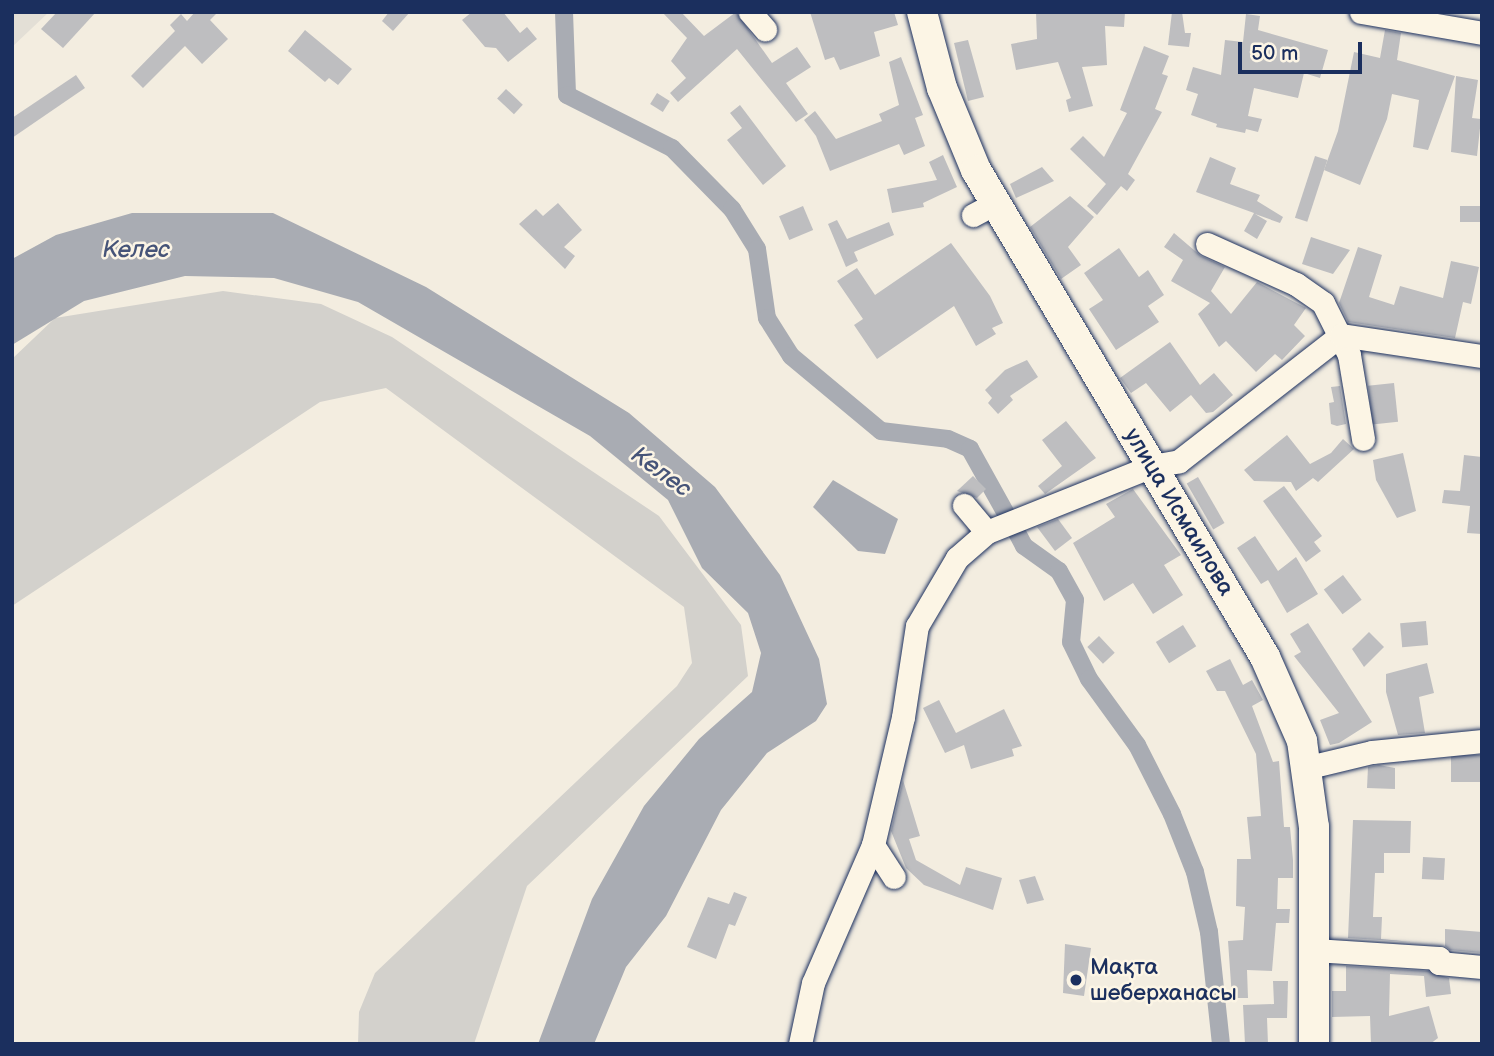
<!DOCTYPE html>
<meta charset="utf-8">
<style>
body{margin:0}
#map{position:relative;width:1494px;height:1056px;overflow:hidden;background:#f3ede0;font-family:"Balsamiq Sans",sans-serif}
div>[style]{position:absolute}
.built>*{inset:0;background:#e3dfd6}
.green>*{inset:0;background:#d3d1cc}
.water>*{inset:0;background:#a9acb3}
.canal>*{height:18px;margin:-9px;padding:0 9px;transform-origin:9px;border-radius:9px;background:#a9acb3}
.building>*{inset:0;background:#bebec0;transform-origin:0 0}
.roads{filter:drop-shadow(0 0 2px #1b2f5e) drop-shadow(0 0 2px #1b2f5e)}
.minor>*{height:23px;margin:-11.5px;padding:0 11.5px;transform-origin:11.5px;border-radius:11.5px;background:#fcf5e5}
.major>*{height:30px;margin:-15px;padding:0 15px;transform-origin:15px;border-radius:15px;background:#fcf5e5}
.dots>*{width:19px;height:19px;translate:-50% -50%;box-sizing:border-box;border:4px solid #fcf5e5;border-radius:50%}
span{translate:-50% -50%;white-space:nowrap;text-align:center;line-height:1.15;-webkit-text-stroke:5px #fcf5e5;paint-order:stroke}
.street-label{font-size:23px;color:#1b2f5e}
.poi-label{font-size:23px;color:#1b2f5e}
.left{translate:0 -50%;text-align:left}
.water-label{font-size:24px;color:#465478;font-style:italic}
.frame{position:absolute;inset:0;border:14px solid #1b2f5e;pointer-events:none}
.scale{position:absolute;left:1238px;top:42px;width:124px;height:32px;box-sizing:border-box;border:4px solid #1b2f5e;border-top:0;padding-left:9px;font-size:21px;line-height:24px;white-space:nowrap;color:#1b2f5e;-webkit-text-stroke:5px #fcf5e5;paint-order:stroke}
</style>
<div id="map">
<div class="built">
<div style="clip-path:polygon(12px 12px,49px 12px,12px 47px)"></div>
</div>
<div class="green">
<div style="clip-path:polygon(223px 291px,321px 304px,392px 337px,659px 516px,741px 625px,748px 676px,527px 886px,474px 1044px,358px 1044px,359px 1012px,375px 973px,677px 686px,692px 663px,684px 607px,386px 388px,320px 402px,12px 606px,12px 359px,55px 318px)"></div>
</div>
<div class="water">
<div style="clip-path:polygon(132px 213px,273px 213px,426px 287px,629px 413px,715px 487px,780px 575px,819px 659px,827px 704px,816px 721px,767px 753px,721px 810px,666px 916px,626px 967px,594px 1044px,538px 1044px,592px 899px,644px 806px,699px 739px,752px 692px,761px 653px,748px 613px,702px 568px,668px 500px,590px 436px,358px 302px,274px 278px,185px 276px,84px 301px,12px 345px,12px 259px,56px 235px)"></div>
<div style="clip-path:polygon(833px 480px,898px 519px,885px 554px,858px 551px,813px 507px)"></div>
</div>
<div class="canal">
<div style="left:564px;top:12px;width:83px;rotate:87.9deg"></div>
<div style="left:567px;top:95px;width:118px;rotate:26.8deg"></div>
<div style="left:672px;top:148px;width:86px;rotate:45.5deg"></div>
<div style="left:732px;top:209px;width:47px;rotate:58deg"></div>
<div style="left:757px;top:249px;width:70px;rotate:81.8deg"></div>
<div style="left:767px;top:318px;width:45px;rotate:57.7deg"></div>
<div style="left:791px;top:356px;width:117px;rotate:39.8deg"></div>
<div style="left:881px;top:431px;width:67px;rotate:6.8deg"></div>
<div style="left:948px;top:439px;width:24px;rotate:24deg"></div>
<div style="left:970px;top:449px;width:80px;rotate:60.9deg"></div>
<div style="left:1015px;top:529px;width:19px;rotate:62deg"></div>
<div style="left:1024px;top:546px;width:43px;rotate:35.5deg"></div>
<div style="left:1059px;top:571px;width:33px;rotate:61deg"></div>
<div style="left:1075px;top:600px;width:42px;rotate:95.4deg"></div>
<div style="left:1071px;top:642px;width:41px;rotate:64.1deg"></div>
<div style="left:1089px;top:679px;width:82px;rotate:54deg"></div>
<div style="left:1137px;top:745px;width:77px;rotate:63.1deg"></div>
<div style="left:1172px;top:814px;width:62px;rotate:68.4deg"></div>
<div style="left:1195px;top:872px;width:62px;rotate:76.9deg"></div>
<div style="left:1209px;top:932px;width:113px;rotate:83.9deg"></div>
</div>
<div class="building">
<div style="clip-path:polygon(57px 12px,96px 12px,63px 48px,41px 29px)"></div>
<div style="clip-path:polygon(195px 12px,218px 12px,210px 20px,228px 39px,202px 64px,185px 46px,143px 88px,131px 76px,175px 31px,170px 25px,181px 14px,187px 21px)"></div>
<div style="clip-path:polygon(389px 12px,410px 12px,393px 31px,382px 21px)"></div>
<div style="clip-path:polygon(472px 12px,503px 12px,520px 33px,527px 27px,537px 39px,508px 62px,496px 48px,485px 47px,462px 20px)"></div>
<div style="clip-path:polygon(662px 12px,681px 12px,704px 36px,736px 12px,772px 63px,797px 47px,811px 67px,786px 83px,808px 114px,796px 122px,737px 49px,678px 102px,670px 93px,686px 78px,671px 61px,687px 38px)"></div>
<div style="clip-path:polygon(810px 12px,894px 12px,898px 25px,874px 32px,880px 56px,840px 70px,834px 57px,825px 60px)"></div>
<div style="clip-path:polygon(1036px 12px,1125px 12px,1124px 27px,1105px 26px,1107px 65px,1082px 67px,1093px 106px,1069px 112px,1066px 100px,1071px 98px,1058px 62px,1016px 70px,1011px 44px,1037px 39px)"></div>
<div style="clip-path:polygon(1172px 12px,1182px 12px,1185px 33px,1191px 33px,1189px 47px,1168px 45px)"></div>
<div style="clip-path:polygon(1246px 14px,1260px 16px,1258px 30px,1328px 50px,1320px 78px,1304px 73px,1298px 98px,1254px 88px,1248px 116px,1262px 119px,1258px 132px,1246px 129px,1245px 133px,1216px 127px,1217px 124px,1191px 115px,1198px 94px,1186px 90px,1193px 67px,1221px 75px,1225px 40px,1243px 42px)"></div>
<div style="clip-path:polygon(305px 30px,352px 69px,338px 85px,329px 78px,325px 82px,288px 51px)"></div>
<div style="clip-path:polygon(1385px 30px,1401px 33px,1397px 60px,1455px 76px,1428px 150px,1413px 147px,1419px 100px,1392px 94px,1387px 119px,1360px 185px,1324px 170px,1338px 131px,1354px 52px,1380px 58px)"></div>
<div style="clip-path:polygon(968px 40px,984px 97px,968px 101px,954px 43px)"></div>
<div style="clip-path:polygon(1144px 46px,1169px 56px,1162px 74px,1168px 76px,1155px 109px,1162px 112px,1128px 174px,1135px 180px,1127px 191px,1121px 186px,1097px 215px,1087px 206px,1106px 184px,1070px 149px,1083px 136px,1104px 157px,1127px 113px,1120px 110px)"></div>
<div style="clip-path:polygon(901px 57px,923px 115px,915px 118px,925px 146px,904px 155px,899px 144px,830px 171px,816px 136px,804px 120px,815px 111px,836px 139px,882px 121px,879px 114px,899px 105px,889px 62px)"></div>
<div style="clip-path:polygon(76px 75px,85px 88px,12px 138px,12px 118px)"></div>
<div style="clip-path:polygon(1456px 76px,1478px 80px,1472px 118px,1481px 119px,1477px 156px,1451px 152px)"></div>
<div style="left:506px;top:89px;width:23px;height:13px;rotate:43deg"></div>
<div style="left:657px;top:93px;width:15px;height:13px;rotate:32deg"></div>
<div style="clip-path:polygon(740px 105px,786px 166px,763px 185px,727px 140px,742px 128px,730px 113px)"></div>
<div style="clip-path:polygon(943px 155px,957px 187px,923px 203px,924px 207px,892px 213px,887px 189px,937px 180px,929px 162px)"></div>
<div style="left:1315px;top:156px;width:13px;height:65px;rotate:18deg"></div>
<div style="clip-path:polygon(1210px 157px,1236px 168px,1230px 184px,1260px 195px,1257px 201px,1283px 217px,1280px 223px,1255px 214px,1267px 221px,1257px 239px,1244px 231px,1254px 213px,1196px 192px)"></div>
<div style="clip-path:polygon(1042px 167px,1054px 181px,1016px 198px,1010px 184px)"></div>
<div style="clip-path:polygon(1070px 196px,1094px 217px,1068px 247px,1081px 265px,1061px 279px,1030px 227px)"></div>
<div style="clip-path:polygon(558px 203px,582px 230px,564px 247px,575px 256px,565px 269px,519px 224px,536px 209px,543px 216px)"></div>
<div style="left:803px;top:206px;width:26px;height:26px;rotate:67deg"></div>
<div style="left:1460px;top:206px;width:22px;height:16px"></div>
<div style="clip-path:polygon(837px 220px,847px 239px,889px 222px,894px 235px,854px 252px,858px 261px,846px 267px,828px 224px)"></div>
<div style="clip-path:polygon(1174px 233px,1201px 256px,1225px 267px,1211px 291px,1231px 314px,1257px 282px,1306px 308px,1294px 325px,1305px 336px,1282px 360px,1275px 354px,1256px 372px,1226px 341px,1219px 347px,1198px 314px,1210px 303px,1171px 281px,1183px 260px,1164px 247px)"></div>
<div style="clip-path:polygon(1311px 237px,1350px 250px,1333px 274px,1302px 264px)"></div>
<div style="clip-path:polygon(951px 243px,990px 296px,1003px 323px,992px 328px,996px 334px,976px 346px,954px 306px,877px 359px,854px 325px,863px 319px,837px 281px,857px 268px,875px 295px)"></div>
<div style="clip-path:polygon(1358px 247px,1382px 255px,1369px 297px,1394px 305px,1400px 286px,1443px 298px,1451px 261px,1479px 267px,1471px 304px,1463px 302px,1455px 338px,1348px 322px,1339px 303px)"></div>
<div style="clip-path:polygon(1119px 248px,1139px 277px,1148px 270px,1164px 295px,1148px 306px,1159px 322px,1116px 350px,1089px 309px,1103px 300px,1084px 273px)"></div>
<div style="clip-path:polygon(1170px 342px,1200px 385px,1214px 373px,1233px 395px,1213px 412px,1206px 413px,1191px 395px,1170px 412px,1146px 383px,1131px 393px,1120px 378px)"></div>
<div style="clip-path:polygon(1027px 360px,1038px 377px,1010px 396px,1013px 400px,998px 414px,988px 403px,992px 398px,985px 390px,1005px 370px)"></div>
<div style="left:1394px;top:383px;width:39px;height:26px;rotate:84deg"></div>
<div style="clip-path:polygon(1340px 386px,1346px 424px,1337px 426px,1331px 424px,1329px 403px,1334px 402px,1331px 387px)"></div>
<div style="clip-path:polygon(1066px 421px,1096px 458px,1045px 494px,1038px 486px,1062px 466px,1042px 440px)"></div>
<div style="clip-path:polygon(1287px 435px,1310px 464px,1331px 453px,1343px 439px,1354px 449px,1318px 482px,1313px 478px,1296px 491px,1291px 482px,1254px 481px,1244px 470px)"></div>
<div style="clip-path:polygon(1403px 453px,1416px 511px,1397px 518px,1376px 480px,1373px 460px)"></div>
<div style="clip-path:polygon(1464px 455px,1482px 457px,1482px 534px,1467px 533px,1470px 506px,1442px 503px,1444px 490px,1460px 491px)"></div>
<div style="clip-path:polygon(973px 476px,986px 489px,977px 498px,957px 491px)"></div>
<div style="left:1198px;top:477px;width:53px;height:13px;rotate:60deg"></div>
<div style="clip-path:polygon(1284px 486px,1322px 536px,1314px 542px,1321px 551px,1306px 562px,1263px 501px)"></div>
<div style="clip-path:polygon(1133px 489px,1181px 555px,1164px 565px,1183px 595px,1153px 614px,1133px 583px,1104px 601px,1073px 543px,1115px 517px,1106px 504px)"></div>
<div style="clip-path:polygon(1058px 519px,1072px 538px,1055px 551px,1037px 527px)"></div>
<div style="clip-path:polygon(1255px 536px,1278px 571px,1296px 557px,1318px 594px,1287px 613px,1268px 580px,1261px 584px,1237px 548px)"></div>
<div style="left:1343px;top:575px;width:31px;height:24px;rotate:53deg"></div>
<div style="left:1426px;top:621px;width:24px;height:26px;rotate:85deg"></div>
<div style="clip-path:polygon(1308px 623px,1372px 722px,1339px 743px,1330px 745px,1320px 720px,1339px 713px,1294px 656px,1301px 652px,1290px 634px)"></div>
<div style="left:1183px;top:625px;width:25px;height:32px;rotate:58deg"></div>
<div style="clip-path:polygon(1369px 632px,1384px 647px,1364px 667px,1352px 649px)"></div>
<div style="left:1099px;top:636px;width:23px;height:16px;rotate:47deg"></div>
<div style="clip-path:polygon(1230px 659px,1243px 685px,1252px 680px,1263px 700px,1252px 706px,1273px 762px,1279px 761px,1284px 827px,1290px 827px,1293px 860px,1293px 878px,1278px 878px,1277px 909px,1290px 909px,1289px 923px,1276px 923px,1272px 971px,1247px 970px,1248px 998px,1232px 998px,1228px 941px,1243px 940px,1245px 907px,1236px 906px,1237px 859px,1251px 859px,1247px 817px,1261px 816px,1256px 754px,1225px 691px,1217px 691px,1206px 671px)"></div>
<div style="clip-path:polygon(1427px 663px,1434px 693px,1419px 697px,1425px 733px,1398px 735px,1386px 692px,1386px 674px)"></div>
<div style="clip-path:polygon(939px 700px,956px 733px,1004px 709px,1022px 746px,1012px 749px,1014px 756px,971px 769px,964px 745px,945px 753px,923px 708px)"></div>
<div style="left:1482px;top:755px;width:27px;height:31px;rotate:90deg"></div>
<div style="clip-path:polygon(1379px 765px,1395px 768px,1395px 789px,1367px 788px,1368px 767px)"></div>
<div style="clip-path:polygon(903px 780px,920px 836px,909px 839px,916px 860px,960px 885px,966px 867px,1002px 878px,993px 910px,924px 885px,906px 868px,891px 831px)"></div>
<div style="clip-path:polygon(1353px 820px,1411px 821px,1410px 853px,1384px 853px,1384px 873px,1375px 873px,1373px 917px,1382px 917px,1381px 939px,1412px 942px,1348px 938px)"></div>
<div style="left:1423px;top:857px;width:22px;height:22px;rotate:3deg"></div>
<div style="clip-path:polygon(1035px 876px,1044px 900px,1027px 904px,1019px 880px)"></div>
<div style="clip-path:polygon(734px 892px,747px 897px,735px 926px,729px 924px,716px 959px,687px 947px,708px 897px,729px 904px)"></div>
<div style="clip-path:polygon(1445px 929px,1482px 932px,1482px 953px,1450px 950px,1445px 946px)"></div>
<div style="clip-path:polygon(1065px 944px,1091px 948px,1084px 996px,1063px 993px)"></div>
<div style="clip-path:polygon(1346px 966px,1428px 971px,1449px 978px,1451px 994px,1426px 997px,1424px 976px,1390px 974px,1389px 1016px,1429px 1006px,1438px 1038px,1430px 1044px,1371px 1044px,1370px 1016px,1332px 1017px,1332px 991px,1346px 991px)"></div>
<div style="clip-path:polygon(1273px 981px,1288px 981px,1287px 1018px,1267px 1018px,1268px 1044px,1245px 1044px,1243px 1005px,1274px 1004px)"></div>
</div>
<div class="roads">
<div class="minor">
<div style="left:750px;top:12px;width:23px;rotate:49deg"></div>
<div style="left:1361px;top:12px;width:123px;rotate:9.8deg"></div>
<div style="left:973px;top:215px;width:24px;rotate:-28deg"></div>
<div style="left:1207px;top:244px;width:98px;rotate:24.2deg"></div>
<div style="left:1296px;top:284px;width:33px;rotate:35deg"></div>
<div style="left:1323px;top:303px;width:58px;rotate:63.4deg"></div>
<div style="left:1349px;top:355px;width:85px;rotate:80.5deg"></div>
<div style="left:964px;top:505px;width:35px;rotate:50deg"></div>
<div style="left:1309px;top:767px;width:65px;rotate:-13.4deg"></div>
<div style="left:1372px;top:752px;width:111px;rotate:-5.7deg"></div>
<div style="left:873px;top:845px;width:38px;rotate:57deg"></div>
<div style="left:1314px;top:950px;width:125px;rotate:3.7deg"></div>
<div style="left:1439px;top:958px;width:5px;rotate:90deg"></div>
<div style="left:1439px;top:963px;width:43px;rotate:5.3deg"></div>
<div style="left:800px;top:1044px;width:62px;rotate:-78deg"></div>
<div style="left:813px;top:983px;width:150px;rotate:-66.5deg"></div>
<div style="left:873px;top:845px;width:131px;rotate:-76.8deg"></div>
<div style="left:903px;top:717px;width:92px;rotate:-81.3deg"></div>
<div style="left:917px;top:626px;width:79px;rotate:-59.5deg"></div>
<div style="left:957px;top:558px;width:40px;rotate:-41deg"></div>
<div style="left:987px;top:532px;width:178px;rotate:-21.8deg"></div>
<div style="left:1152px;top:466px;width:27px;rotate:-10deg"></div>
<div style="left:1179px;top:461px;width:205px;rotate:-37.9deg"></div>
<div style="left:1341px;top:335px;width:143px;rotate:8.5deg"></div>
</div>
<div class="major">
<div style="left:922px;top:12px;width:79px;rotate:75.3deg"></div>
<div style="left:942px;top:88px;width:89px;rotate:67.5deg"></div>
<div style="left:976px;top:170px;width:566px;rotate:59.31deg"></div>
<div style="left:1265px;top:657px;width:92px;rotate:66.2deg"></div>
<div style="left:1302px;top:741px;width:87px;rotate:82.1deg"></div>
<div style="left:1314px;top:827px;width:217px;rotate:90deg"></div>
</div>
</div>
<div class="dots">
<div style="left:1076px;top:980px;background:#1b2f5e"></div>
</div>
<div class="street-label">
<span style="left:1179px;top:512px;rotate:59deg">улица Исмаилова</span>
</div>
<div class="poi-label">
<span class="left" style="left:1090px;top:980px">Мақта<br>шеберханасы</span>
</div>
<div class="water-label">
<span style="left:136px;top:250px">Келес</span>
<span style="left:661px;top:472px;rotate:36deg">Келес</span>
</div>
<div class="frame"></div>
<div class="scale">50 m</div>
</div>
